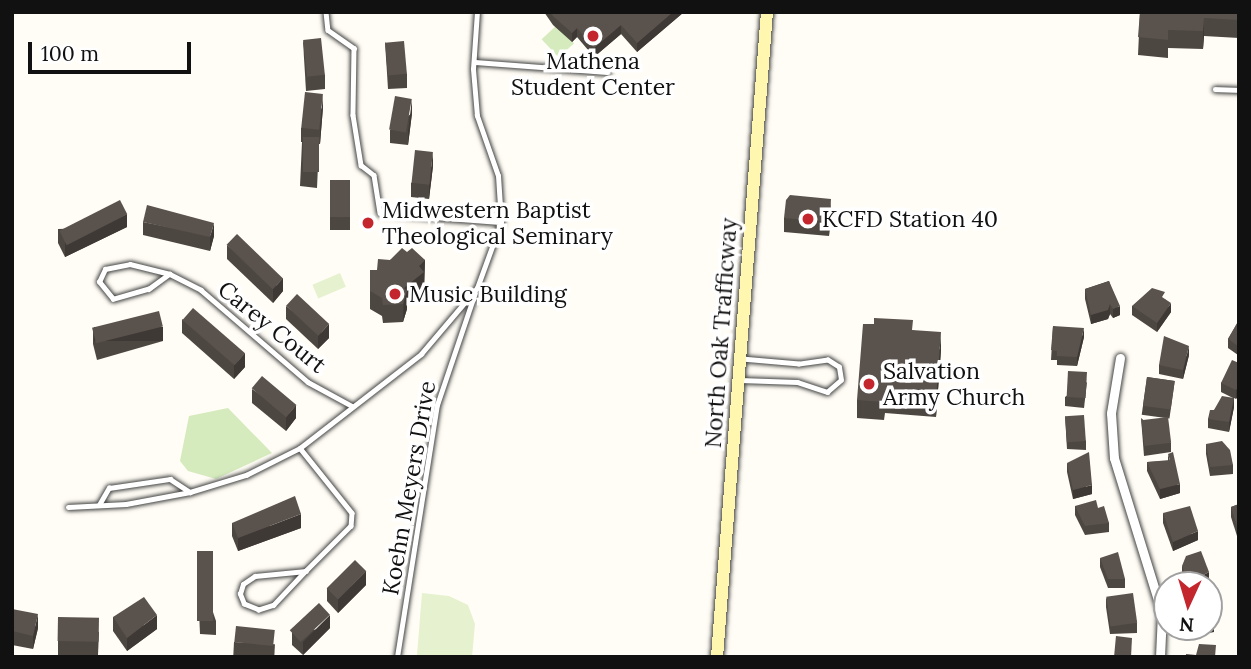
<!DOCTYPE html>
<style>
body{margin:0}
#map{position:relative;width:1251px;height:669px;overflow:hidden;background:#fffdf5;font-family:Lora,serif}
div>[style]{position:absolute}
.green>*{inset:0;background:#d5ebbd;transform-origin:0 0}
.pitch>*{inset:0;background:#e6f2cf;transform-origin:0 0}
.roads{filter:drop-shadow(0 0 2px #444) drop-shadow(0 0 2px #444)}
.lane>*{height:4.5px;margin:-2.25px;padding:0 2.25px;transform-origin:2.25px;border-radius:2.25px;background:#fff}
.street>*{height:9px;margin:-4.5px;padding:0 4.5px;transform-origin:4.5px;border-radius:4.5px;background:#fff}
.secondary>*{height:12px;margin:-6px;padding:0 6px;transform-origin:6px;border-radius:6px;background:#fff6b0}
.wall>*{inset:0;background:#4d4742;transform-origin:0 0}
.shaded-wall>*{inset:0;background:#3f3936;transform-origin:0 0}
.building>*{inset:0;background:#5a524d;transform-origin:0 0}
.dots>*{width:19px;height:19px;translate:-50% -50%;box-sizing:border-box;border:4px solid #fff;border-radius:50%}
span{translate:-50% -50%;white-space:nowrap;text-align:center;line-height:1.15;-webkit-text-stroke:7px #fff;paint-order:stroke}
.poi-label{font-size:23px;color:#111}
.left{translate:0 -50%;text-align:left}
.street-label{font-size:23px;color:#111}
.frame{position:absolute;inset:0;border:14px solid #111;pointer-events:none}
.north{position:absolute;left:1153px;top:571px;width:70px;height:70px;box-sizing:border-box;background:#fff;border:2px solid #a0a0a0;border-radius:50%;rotate:184deg;font-size:19px;font-weight:700;line-height:28px;text-align:center;color:#111}
.north::after{content:'';display:block;margin:auto;width:24px;height:32px;background:#c4262e;clip-path:polygon(50% 0,100% 100%,50% 72%,0 100%)}
.scale{position:absolute;left:28px;top:42px;width:163px;height:32px;box-sizing:border-box;border:4px solid #111;border-top:0;padding-left:9px;font-size:21px;line-height:24px;white-space:nowrap;color:#111;-webkit-text-stroke:5px #fff;paint-order:stroke}
</style>
<div id="map">
<div class="green">
<div style="left:557px;top:25px;width:25px;height:21px;rotate:47deg"></div>
<div style="clip-path:polygon(228px 408px,272px 453px,216px 479px,188px 471px,180px 461px,189px 416px)"></div>
</div>
<div class="pitch">
<div style="left:340px;top:273px;width:15px;height:30px;rotate:67deg"></div>
<div style="clip-path:polygon(422px 593px,449px 596px,468px 605px,475px 624px,472px 657px,417px 655px)"></div>
</div>
<div class="roads">
<div class="lane">
<div style="left:326px;top:12px;width:18px;rotate:84deg"></div>
<div style="left:328px;top:30px;width:32px;rotate:35deg"></div>
<div style="left:354px;top:48px;width:67px;rotate:90.9deg"></div>
<div style="left:353px;top:115px;width:51px;rotate:80.9deg"></div>
<div style="left:361px;top:165px;width:16px;rotate:38deg"></div>
<div style="left:374px;top:175px;width:38px;rotate:81deg"></div>
<div style="left:380px;top:213px;width:121px;rotate:4.3deg"></div>
<div style="left:474px;top:62px;width:134px;rotate:4.3deg"></div>
<div style="left:1215px;top:89px;width:24px;rotate:2deg"></div>
<div style="left:130px;top:264px;width:41px;rotate:14deg"></div>
<div style="left:170px;top:274px;width:26px;rotate:144deg"></div>
<div style="left:149px;top:289px;width:37px;rotate:164deg"></div>
<div style="left:113px;top:299px;width:22px;rotate:-129deg"></div>
<div style="left:99px;top:282px;width:14px;rotate:-65deg"></div>
<div style="left:105px;top:269px;width:25px;rotate:-11deg"></div>
<div style="left:170px;top:274px;width:35px;rotate:27deg"></div>
<div style="left:201px;top:290px;width:141px;rotate:40.7deg"></div>
<div style="left:308px;top:382px;width:50px;rotate:28.6deg"></div>
<div style="left:740px;top:380px;width:57px;rotate:2deg"></div>
<div style="left:797px;top:382px;width:32px;rotate:18deg"></div>
<div style="left:827px;top:392px;width:18px;rotate:-41deg"></div>
<div style="left:841px;top:380px;width:13px;rotate:-99deg"></div>
<div style="left:839px;top:367px;width:13px;rotate:-148deg"></div>
<div style="left:828px;top:360px;width:29px;rotate:172deg"></div>
<div style="left:799px;top:364px;width:57px;rotate:-175deg"></div>
<div style="left:300px;top:448px;width:83px;rotate:51.3deg"></div>
<div style="left:352px;top:513px;width:13px;rotate:94deg"></div>
<div style="left:351px;top:526px;width:64px;rotate:135deg"></div>
<div style="left:99px;top:505px;width:20px;rotate:-60deg"></div>
<div style="left:109px;top:488px;width:62px;rotate:-8.4deg"></div>
<div style="left:170px;top:479px;width:24px;rotate:33deg"></div>
<div style="left:68px;top:507px;width:58px;rotate:-3deg"></div>
<div style="left:126px;top:504px;width:65px;rotate:-10.6deg"></div>
<div style="left:190px;top:492px;width:59px;rotate:-16.9deg"></div>
<div style="left:246px;top:475px;width:60px;rotate:-26.6deg"></div>
<div style="left:300px;top:448px;width:153px;rotate:-37.8deg"></div>
<div style="left:421px;top:354px;width:87px;rotate:-49.7deg"></div>
<div style="left:477px;top:288px;width:70px;rotate:-70deg"></div>
<div style="left:501px;top:222px;width:46px;rotate:-93.7deg"></div>
<div style="left:498px;top:176px;width:64px;rotate:-109.3deg"></div>
<div style="left:477px;top:116px;width:47px;rotate:-94.9deg"></div>
<div style="left:473px;top:69px;width:57px;rotate:-86deg"></div>
<div style="left:306px;top:571px;width:47px;rotate:133.3deg"></div>
<div style="left:274px;top:605px;width:16px;rotate:162deg"></div>
<div style="left:259px;top:610px;width:16px;rotate:-158deg"></div>
<div style="left:244px;top:604px;width:11px;rotate:-112deg"></div>
<div style="left:240px;top:594px;width:10px;rotate:-73deg"></div>
<div style="left:243px;top:584px;width:14px;rotate:-34deg"></div>
<div style="left:255px;top:576px;width:51px;rotate:-5.6deg"></div>
<div style="left:397px;top:657px;width:255px;rotate:-81deg"></div>
<div style="left:437px;top:405px;width:118px;rotate:-71.3deg"></div>
</div>
<div class="street">
<div style="left:1120px;top:358px;width:56px;rotate:99.3deg"></div>
<div style="left:1111px;top:413px;width:45px;rotate:86.2deg"></div>
<div style="left:1114px;top:458px;width:162px;rotate:72.8deg"></div>
<div style="left:1162px;top:613px;width:44px;rotate:92.6deg"></div>
</div>
<div class="secondary">
<div style="left:717px;top:657px;width:647px;rotate:-85.57deg"></div>
</div>
</div>
<div class="wall">
<div style="clip-path:polygon(544px 12px,684px 12px,637px 52px,621px 34px,594px 57px,577px 37px,572px 42px,553px 25px)"></div>
<div style="clip-path:polygon(1140px 12px,1239px 12px,1239px 38px,1204px 36px,1203px 49px,1168px 48px,1168px 58px,1138px 55px)"></div>
<div style="clip-path:polygon(303px 41px,325px 75px,325px 89px,306px 91px)"></div>
<div style="clip-path:polygon(385px 42px,407px 74px,407px 88px,388px 89px)"></div>
<div style="clip-path:polygon(323px 107px,320px 144px,319px 144px,317px 188px,300px 186px,302px 142px,301px 142px,301px 128px)"></div>
<div style="clip-path:polygon(412px 113px,408px 145px,390px 143px,390px 130px)"></div>
<div style="clip-path:polygon(433px 166px,429px 199px,411px 197px,411px 183px)"></div>
<div style="left:330px;top:180px;width:20px;height:50px"></div>
<div style="clip-path:polygon(831px 212px,829px 236px,784px 232px,784px 218px)"></div>
<div style="clip-path:polygon(143px 222px,214px 236px,210px 251px,143px 235px)"></div>
<div style="clip-path:polygon(127px 227px,65px 257px,58px 243px,58px 229px)"></div>
<div style="clip-path:polygon(227px 245px,283px 291px,273px 303px,227px 259px)"></div>
<div style="clip-path:polygon(407px 252px,425px 260px,424px 290px,407px 303px,407px 309px,403px 322px,383px 323px,382px 316px,370px 309px,370px 270px,377px 270px,390px 260px)"></div>
<div style="clip-path:polygon(1109px 281px,1120px 315px,1113px 318px,1110px 314px,1108px 319px,1091px 324px,1085px 299px,1085px 289px)"></div>
<div style="clip-path:polygon(1165px 299px,1171px 312px,1157px 332px,1132px 315px,1132px 306px)"></div>
<div style="clip-path:polygon(286px 306px,329px 338px,318px 349px,286px 319px)"></div>
<div style="clip-path:polygon(182px 319px,245px 367px,234px 379px,182px 333px)"></div>
<div style="clip-path:polygon(1239px 320px,1239px 355px,1238px 355px,1228px 348px,1228px 339px)"></div>
<div style="clip-path:polygon(1053px 326px,1084px 337px,1077px 366px,1057px 365px,1057px 360px,1051px 360px)"></div>
<div style="clip-path:polygon(93px 330px,163px 341px,97px 360px,93px 344px)"></div>
<div style="clip-path:polygon(913px 330px,941px 350px,936px 417px,885px 413px,884px 420px,857px 418px,857px 400px)"></div>
<div style="clip-path:polygon(1189px 355px,1183px 379px,1159px 374px,1159px 365px)"></div>
<div style="clip-path:polygon(1239px 363px,1239px 394px,1236px 399px,1234px 398px,1234px 407px,1229px 432px,1208px 428px,1208px 419px,1214px 410px,1233px 398px,1221px 392px,1221px 383px)"></div>
<div style="left:1147px;top:377px;width:28px;height:38px;rotate:8deg"></div>
<div style="clip-path:polygon(1087px 382px,1084px 408px,1065px 406px,1065px 397px)"></div>
<div style="clip-path:polygon(252px 389px,296px 418px,286px 431px,252px 403px)"></div>
<div style="clip-path:polygon(1065px 416px,1086px 441px,1086px 450px,1067px 449px)"></div>
<div style="clip-path:polygon(1141px 418px,1171px 443px,1171px 452px,1144px 456px)"></div>
<div style="clip-path:polygon(1206px 444px,1233px 465px,1233px 474px,1210px 476px,1206px 454px)"></div>
<div style="clip-path:polygon(1168px 454px,1180px 493px,1160px 499px,1147px 471px,1147px 462px,1168px 461px)"></div>
<div style="clip-path:polygon(1067px 463px,1092px 494px,1073px 499px,1067px 472px)"></div>
<div style="clip-path:polygon(1239px 504px,1239px 536px,1237px 536px,1231px 517px,1231px 507px)"></div>
<div style="clip-path:polygon(1075px 506px,1098px 508px,1109px 523px,1109px 532px,1085px 535px,1075px 515px)"></div>
<div style="clip-path:polygon(1163px 513px,1198px 540px,1173px 551px,1163px 523px)"></div>
<div style="clip-path:polygon(232px 523px,301px 528px,238px 551px,232px 536px)"></div>
<div style="clip-path:polygon(1100px 558px,1125px 579px,1125px 588px,1108px 588px,1100px 567px)"></div>
<div style="clip-path:polygon(197px 565px,216px 621px,216px 635px,200px 634px)"></div>
<div style="clip-path:polygon(1182px 566px,1209px 581px,1201px 585px,1185px 585px,1182px 575px)"></div>
<div style="clip-path:polygon(366px 585px,338px 613px,327px 601px,327px 588px)"></div>
<div style="clip-path:polygon(1106px 598px,1137px 623px,1137px 633px,1110px 634px,1106px 607px)"></div>
<div style="clip-path:polygon(12px 609px,38px 628px,33px 649px,12px 645px)"></div>
<div style="clip-path:polygon(58px 617px,99px 632px,98px 655px,58px 655px)"></div>
<div style="clip-path:polygon(113px 617px,157px 629px,127px 651px,113px 631px)"></div>
<div style="clip-path:polygon(330px 628px,303px 655px,292px 645px,292px 632px)"></div>
<div style="left:234px;top:642px;width:41px;height:14px;rotate:3deg"></div>
</div>
<div class="shaded-wall">
<div style="clip-path:polygon(673px 12px,684px 12px,637px 52px,637px 43px)"></div>
<div style="clip-path:polygon(1204px 18px,1204px 36px,1203px 49px,1203px 31px)"></div>
<div style="clip-path:polygon(621px 25px,621px 34px,594px 57px,594px 48px)"></div>
<div style="clip-path:polygon(577px 28px,577px 37px,572px 42px,572px 33px)"></div>
<div style="clip-path:polygon(323px 94px,323px 107px,320px 144px,320px 130px)"></div>
<div style="clip-path:polygon(412px 99px,412px 113px,408px 145px,408px 132px)"></div>
<div style="clip-path:polygon(433px 152px,433px 166px,429px 199px,429px 185px)"></div>
<div style="clip-path:polygon(831px 199px,831px 212px,829px 236px,829px 222px)"></div>
<div style="clip-path:polygon(127px 214px,127px 227px,65px 257px,65px 243px)"></div>
<div style="clip-path:polygon(214px 223px,214px 236px,210px 251px,210px 237px)"></div>
<div style="clip-path:polygon(425px 260px,424px 290px,407px 303px,407px 309px,403px 322px,404px 288px,419px 266px)"></div>
<div style="clip-path:polygon(283px 278px,283px 291px,273px 303px,273px 289px)"></div>
<div style="clip-path:polygon(1171px 303px,1171px 312px,1157px 332px,1157px 323px)"></div>
<div style="clip-path:polygon(1110px 304px,1110px 314px,1108px 319px,1091px 324px,1091px 315px)"></div>
<div style="clip-path:polygon(1120px 306px,1120px 315px,1113px 318px,1113px 309px)"></div>
<div style="clip-path:polygon(329px 324px,329px 338px,318px 349px,318px 336px)"></div>
<div style="left:163px;top:327px;width:14px;height:69px;rotate:90deg"></div>
<div style="clip-path:polygon(1084px 328px,1084px 337px,1077px 366px,1077px 357px)"></div>
<div style="clip-path:polygon(941px 332px,941px 350px,936px 417px,936px 399px)"></div>
<div style="clip-path:polygon(1189px 346px,1189px 355px,1183px 379px,1183px 370px)"></div>
<div style="clip-path:polygon(245px 353px,245px 367px,234px 379px,234px 365px)"></div>
<div style="clip-path:polygon(1239px 385px,1239px 394px,1236px 399px,1236px 390px)"></div>
<div style="clip-path:polygon(1234px 398px,1234px 407px,1229px 432px,1229px 422px)"></div>
<div style="clip-path:polygon(296px 405px,296px 418px,286px 431px,286px 417px)"></div>
<div style="clip-path:polygon(1180px 484px,1180px 493px,1160px 499px,1160px 489px)"></div>
<div style="clip-path:polygon(1092px 485px,1092px 494px,1073px 499px,1073px 490px)"></div>
<div style="clip-path:polygon(301px 514px,301px 528px,238px 551px,238px 538px)"></div>
<div style="clip-path:polygon(1198px 531px,1198px 540px,1173px 551px,1173px 542px)"></div>
<div style="clip-path:polygon(366px 571px,366px 585px,338px 613px,338px 599px)"></div>
<div style="clip-path:polygon(1209px 572px,1209px 581px,1201px 585px,1188px 585px,1188px 583px)"></div>
<div style="clip-path:polygon(38px 614px,38px 628px,33px 649px,33px 636px)"></div>
<div style="clip-path:polygon(157px 615px,157px 629px,127px 651px,127px 638px)"></div>
<div style="clip-path:polygon(330px 615px,330px 628px,303px 655px,303px 642px)"></div>
<div style="clip-path:polygon(1214px 622px,1214px 632px,1191px 637px,1191px 628px,1209px 627px,1209px 624px)"></div>
</div>
<div class="building">
<div style="clip-path:polygon(550px 12px,673px 12px,637px 43px,621px 25px,594px 48px,577px 28px,572px 33px,553px 16px)"></div>
<div style="clip-path:polygon(1140px 12px,1239px 12px,1239px 20px,1204px 18px,1203px 31px,1168px 30px,1168px 40px,1138px 37px)"></div>
<div style="left:321px;top:38px;width:37px;height:18px;rotate:84deg"></div>
<div style="left:404px;top:41px;width:33px;height:19px;rotate:85deg"></div>
<div style="left:305px;top:92px;width:18px;height:36px;rotate:6deg"></div>
<div style="left:395px;top:96px;width:17px;height:34px;rotate:10deg"></div>
<div style="left:303px;top:137px;width:16px;height:35px"></div>
<div style="left:415px;top:150px;width:18px;height:33px;rotate:6deg"></div>
<div style="left:330px;top:180px;width:20px;height:37px"></div>
<div style="clip-path:polygon(790px 195px,831px 199px,829px 222px,784px 218px,786px 200px)"></div>
<div style="left:120px;top:200px;width:16px;height:68px;rotate:63deg"></div>
<div style="clip-path:polygon(147px 205px,214px 223px,210px 237px,143px 222px)"></div>
<div style="left:237px;top:234px;width:64px;height:15px;rotate:44deg"></div>
<div style="clip-path:polygon(402px 248px,407px 252px,412px 248px,425px 260px,419px 266px,424px 272px,404px 288px,407px 291px,403px 304px,383px 305px,382px 298px,370px 291px,370px 270px,377px 270px,378px 259px,390px 260px)"></div>
<div style="clip-path:polygon(1109px 281px,1120px 306px,1113px 309px,1110px 304px,1108px 310px,1091px 315px,1085px 289px)"></div>
<div style="clip-path:polygon(1152px 288px,1165px 292px,1162px 297px,1171px 303px,1157px 323px,1132px 306px)"></div>
<div style="left:297px;top:294px;width:44px;height:16px;rotate:43deg"></div>
<div style="left:193px;top:308px;width:69px;height:16px;rotate:41deg"></div>
<div style="left:159px;top:311px;width:16px;height:69px;rotate:76deg"></div>
<div style="clip-path:polygon(874px 318px,913px 320px,912px 330px,941px 332px,936px 399px,885px 395px,884px 402px,857px 400px,863px 324px,874px 324px)"></div>
<div style="clip-path:polygon(1239px 320px,1239px 346px,1238px 346px,1228px 339px)"></div>
<div style="clip-path:polygon(1053px 326px,1084px 328px,1077px 357px,1057px 356px,1057px 351px,1051px 350px)"></div>
<div style="clip-path:polygon(1164px 336px,1189px 346px,1183px 370px,1159px 365px)"></div>
<div style="clip-path:polygon(1232px 360px,1239px 363px,1239px 385px,1236px 390px,1221px 383px)"></div>
<div style="left:1068px;top:371px;width:19px;height:26px;rotate:3deg"></div>
<div style="left:262px;top:376px;width:45px;height:16px;rotate:40deg"></div>
<div style="left:1147px;top:377px;width:28px;height:29px;rotate:8deg"></div>
<div style="clip-path:polygon(1222px 396px,1234px 398px,1229px 422px,1208px 419px,1210px 410px,1214px 410px)"></div>
<div style="left:1084px;top:415px;width:26px;height:19px;rotate:86deg"></div>
<div style="left:1168px;top:417px;width:26px;height:27px;rotate:83deg"></div>
<div style="clip-path:polygon(1222px 441px,1230px 450px,1233px 465px,1210px 467px,1206px 444px)"></div>
<div style="clip-path:polygon(1089px 452px,1092px 485px,1073px 490px,1067px 463px)"></div>
<div style="clip-path:polygon(1173px 452px,1180px 484px,1160px 489px,1147px 462px,1170px 460px,1168px 454px)"></div>
<div style="clip-path:polygon(295px 496px,301px 514px,238px 538px,232px 523px)"></div>
<div style="clip-path:polygon(1096px 500px,1098px 508px,1104px 506px,1109px 523px,1085px 526px,1075px 506px)"></div>
<div style="clip-path:polygon(1239px 504px,1239px 527px,1237px 527px,1231px 507px)"></div>
<div style="clip-path:polygon(1190px 506px,1198px 531px,1173px 542px,1163px 513px)"></div>
<div style="left:197px;top:551px;width:16px;height:70px"></div>
<div style="clip-path:polygon(1201px 551px,1209px 572px,1188px 583px,1182px 566px,1186px 556px)"></div>
<div style="clip-path:polygon(1118px 552px,1125px 579px,1108px 579px,1100px 558px)"></div>
<div style="left:355px;top:560px;width:16px;height:40px;rotate:45deg"></div>
<div style="left:1133px;top:593px;width:30px;height:27px;rotate:82deg"></div>
<div style="clip-path:polygon(144px 597px,157px 615px,127px 638px,113px 617px)"></div>
<div style="left:1209px;top:600px;width:5px;height:24px"></div>
<div style="left:319px;top:603px;width:16px;height:40px;rotate:47deg"></div>
<div style="clip-path:polygon(12px 609px,38px 614px,33px 636px,12px 631px)"></div>
<div style="left:58px;top:617px;width:41px;height:24px;rotate:1deg"></div>
<div style="left:236px;top:626px;width:39px;height:16px;rotate:6deg"></div>
<div style="clip-path:polygon(1116px 636px,1132px 638px,1131px 657px,1114px 657px)"></div>
<div style="clip-path:polygon(1199px 644px,1216px 645px,1215px 657px,1186px 657px,1186px 654px,1196px 655px)"></div>
</div>
<div class="dots">
<div style="left:593px;top:36px;background:#c4262e"></div>
<div style="left:808px;top:219px;background:#c4262e"></div>
<div style="left:368px;top:223px;background:#c4262e"></div>
<div style="left:395px;top:294px;background:#c4262e"></div>
<div style="left:869px;top:384px;background:#c4262e"></div>
</div>
<div class="poi-label">
<span style="left:593px;top:74px">Mathena<br>Student Center</span>
<span class="left" style="left:382px;top:223px">Midwestern Baptist<br>Theological Seminary</span>
<span class="left" style="left:822px;top:219px">KCFD Station 40</span>
<span class="left" style="left:409px;top:294px">Music Building</span>
<span class="left" style="left:883px;top:384px">Salvation<br>Army Church</span>
</div>
<div class="street-label">
<span style="left:272px;top:327px;rotate:39deg">Carey Court</span>
<span style="left:721px;top:333px;rotate:-86deg">North Oak Trafficway</span>
<span style="left:409px;top:488px;rotate:-80deg">Koehn Meyers Drive</span>
</div>
<div class="frame"></div>
<div class="north">N</div>
<div class="scale">100 m</div>
</div>
